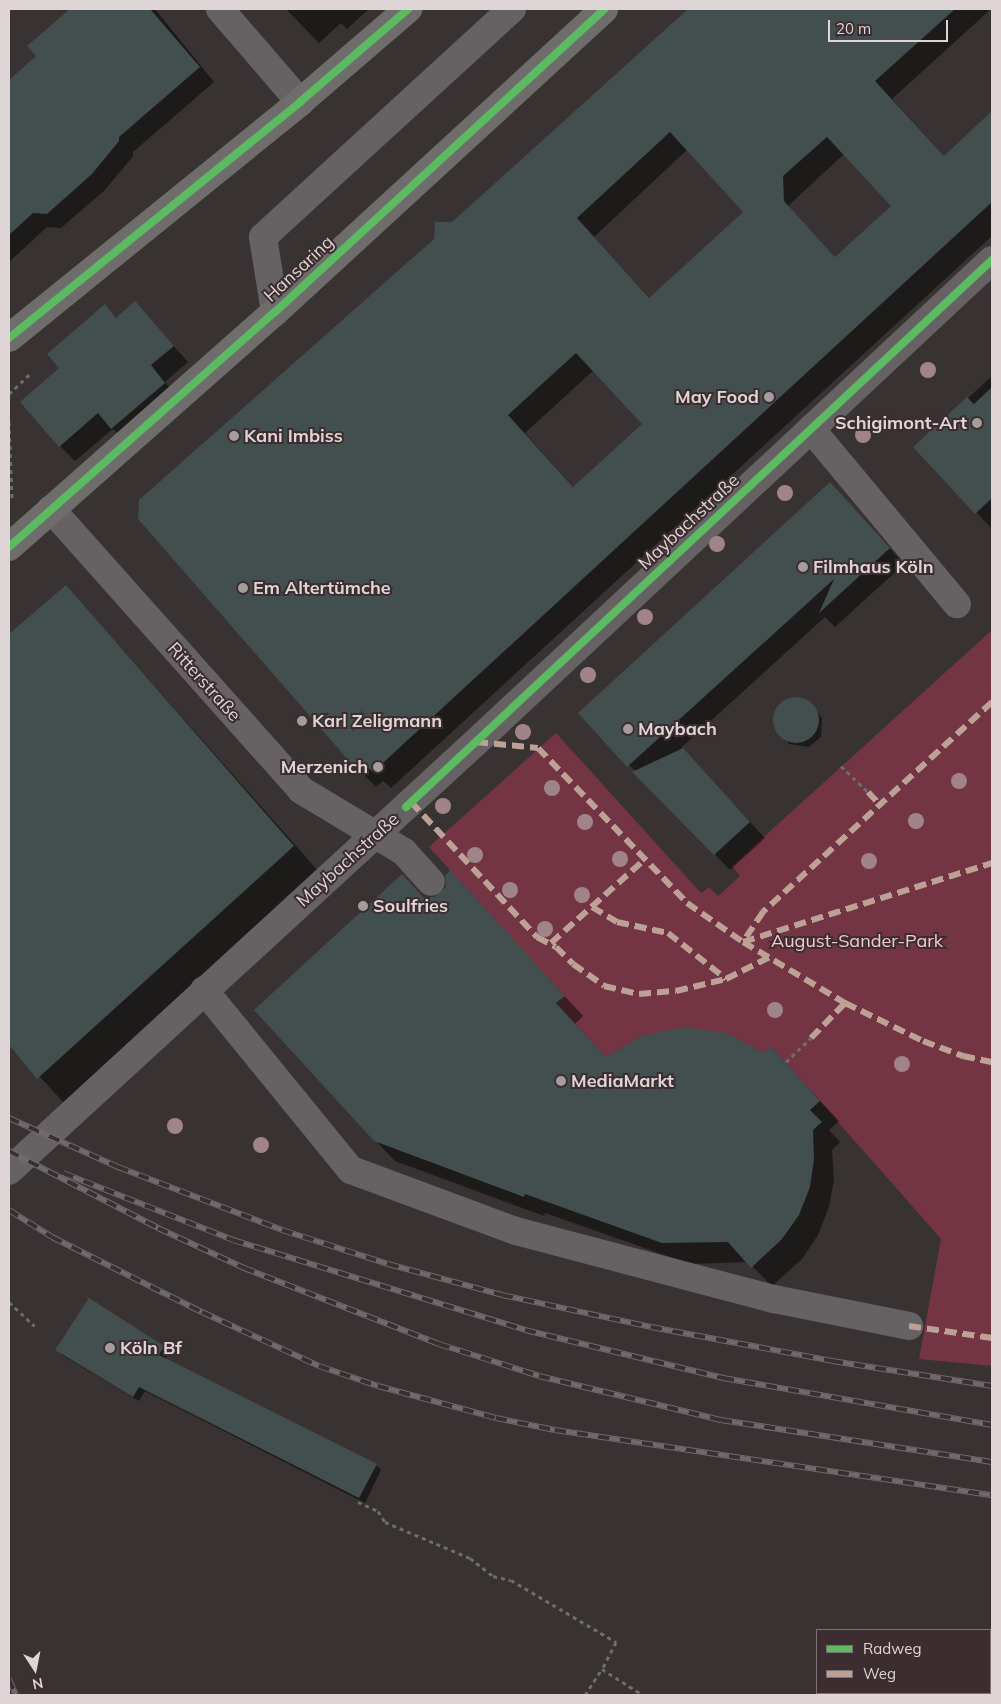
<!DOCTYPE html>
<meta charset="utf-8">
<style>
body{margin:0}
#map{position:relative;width:1001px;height:1704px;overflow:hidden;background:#383232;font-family:Mulish,sans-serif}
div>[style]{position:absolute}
.green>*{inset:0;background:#733544}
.shadow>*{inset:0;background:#0007}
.building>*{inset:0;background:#424f4e}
.round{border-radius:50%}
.path>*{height:3px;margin-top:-1.5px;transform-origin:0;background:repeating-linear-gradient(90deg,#6f6c6c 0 4px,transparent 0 8px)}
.minor>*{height:28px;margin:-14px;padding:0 14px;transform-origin:14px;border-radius:14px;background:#666263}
.major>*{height:28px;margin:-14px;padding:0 14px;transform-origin:14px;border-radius:14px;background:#6f6c6c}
.rail>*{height:5.5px;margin-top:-2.75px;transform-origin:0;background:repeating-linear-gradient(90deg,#3c2e30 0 11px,#6f6a6b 0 22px);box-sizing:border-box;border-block:1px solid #6f6a6b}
.quiet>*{height:6px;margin-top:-3px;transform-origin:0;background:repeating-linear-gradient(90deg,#bda197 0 12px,transparent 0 18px)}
.cycleway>*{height:8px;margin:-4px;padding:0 4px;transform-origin:4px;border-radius:4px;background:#5cba63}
.trees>*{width:16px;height:16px;margin:-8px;border-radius:50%;background:#a08489}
.dots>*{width:14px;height:14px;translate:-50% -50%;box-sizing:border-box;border:2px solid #3c2e30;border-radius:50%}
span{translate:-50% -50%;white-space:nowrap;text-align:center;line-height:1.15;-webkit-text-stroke:4px #3c2e30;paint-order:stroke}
.street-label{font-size:18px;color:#dfd5d7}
.poi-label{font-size:18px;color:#dfd5d7;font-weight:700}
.right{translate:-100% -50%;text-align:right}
.left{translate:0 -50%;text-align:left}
.park-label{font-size:18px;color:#f5c8d0}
.frame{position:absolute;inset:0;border:10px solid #dfd5d7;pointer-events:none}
.legend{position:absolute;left:816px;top:1629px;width:175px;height:65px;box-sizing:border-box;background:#3c2e30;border:1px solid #7d7173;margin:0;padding:6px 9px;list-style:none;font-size:15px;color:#dfd5d7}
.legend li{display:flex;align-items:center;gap:10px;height:25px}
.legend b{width:25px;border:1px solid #7d7173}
.north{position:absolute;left:10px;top:1644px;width:50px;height:50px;-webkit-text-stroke:4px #3c2e30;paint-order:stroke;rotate:169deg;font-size:14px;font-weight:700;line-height:20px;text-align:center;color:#dfd5d7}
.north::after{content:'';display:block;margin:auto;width:18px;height:22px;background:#dfd5d7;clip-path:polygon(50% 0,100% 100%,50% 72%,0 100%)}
.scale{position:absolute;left:828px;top:20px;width:120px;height:22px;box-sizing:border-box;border:2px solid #dfd5d7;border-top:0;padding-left:6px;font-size:15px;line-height:18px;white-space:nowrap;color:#dfd5d7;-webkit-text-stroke:4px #3c2e30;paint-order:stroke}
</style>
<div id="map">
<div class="green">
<div style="clip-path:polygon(992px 630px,992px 1366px,919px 1359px,941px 1239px,772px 1047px,764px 1053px,727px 1033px,643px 1035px,606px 1057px,557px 1004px,564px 996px,429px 847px,556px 733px,701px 893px,709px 887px,718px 896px,740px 876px,732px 866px,735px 863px)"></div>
</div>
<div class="shadow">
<div style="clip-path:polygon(72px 9px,155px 9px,214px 82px,133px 152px,133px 156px,105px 190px,61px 228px,47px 227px,9px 262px,9px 82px,38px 56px,29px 46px)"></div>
<div style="clip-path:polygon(286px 9px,369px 9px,347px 29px,341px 23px,319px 43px)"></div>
<div style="clip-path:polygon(evenodd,690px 9px,991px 9px,892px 99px,945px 157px,992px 113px,992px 236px,391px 788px,383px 781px,376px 787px,358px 769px,453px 224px,690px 9px,688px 149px,744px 212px,650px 299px,594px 237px,688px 149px,690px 9px,844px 154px,893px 206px,836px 258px,788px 206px,844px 154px,690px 9px,594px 370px,643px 424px,574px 488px,525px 433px,594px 370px)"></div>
<div style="clip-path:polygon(135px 303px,188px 362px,165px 382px,180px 399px,128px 444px,113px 429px,75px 461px,60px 446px,61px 368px,105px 306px,117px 318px)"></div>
<div style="clip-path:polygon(992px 376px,992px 529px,915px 447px)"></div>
<div style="clip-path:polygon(830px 483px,904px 564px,835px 627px,825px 617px,681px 748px,765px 838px,730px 870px,580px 713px)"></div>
<div style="clip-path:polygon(66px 586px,319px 872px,64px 1103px,9px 1043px,9px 635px)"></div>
<div style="clip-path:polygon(795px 698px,809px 702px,822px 718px,821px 737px,809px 747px,789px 744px,775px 722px,780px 704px)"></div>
<div style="clip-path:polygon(469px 892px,583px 1016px,575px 1024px,606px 1058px,765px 1055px,771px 1048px,839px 1121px,829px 1130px,840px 1142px,832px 1150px,834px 1180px,829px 1207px,818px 1235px,802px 1259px,772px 1286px,748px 1262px,690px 1264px,545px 1213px,544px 1216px,395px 1161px,375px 1140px,424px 899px)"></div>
<div style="clip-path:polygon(89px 1300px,164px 1347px,169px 1352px,165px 1359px,376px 1465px,381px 1470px,365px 1503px,145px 1391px,139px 1401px,62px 1355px,57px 1349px)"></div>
</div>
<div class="building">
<div style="clip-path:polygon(70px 9px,150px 9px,200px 67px,119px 137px,119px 141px,92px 174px,47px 214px,33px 213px,9px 235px,9px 80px,36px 56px,27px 46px)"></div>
<div style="clip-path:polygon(evenodd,688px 9px,955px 9px,875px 81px,944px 156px,992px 111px,992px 202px,373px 772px,365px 765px,357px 770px,138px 519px,139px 500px,434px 239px,435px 222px,452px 222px,688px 9px,670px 132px,743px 212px,649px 298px,577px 218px,670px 132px,688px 9px,827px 137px,891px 206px,835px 257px,784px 201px,783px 176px,827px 137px,688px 9px,576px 353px,642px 424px,573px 487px,508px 415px,576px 353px)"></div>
<div style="clip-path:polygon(135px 301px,174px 346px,151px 365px,165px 383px,111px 429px,98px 413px,59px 447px,20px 402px,59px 368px,47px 354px,105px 304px,116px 318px)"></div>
<div style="clip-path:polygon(992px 387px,992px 498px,975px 514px,913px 447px,967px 397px,974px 404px)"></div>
<div style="clip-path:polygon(830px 482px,890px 548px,819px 613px,834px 579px,627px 767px,578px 713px)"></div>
<div style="clip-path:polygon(66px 585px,294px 846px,37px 1079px,9px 1045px,9px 634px)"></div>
<div class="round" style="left:773px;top:697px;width:46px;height:46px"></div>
<div style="clip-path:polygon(683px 748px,750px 822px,714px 855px,632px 772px)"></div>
<div style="clip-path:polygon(450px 870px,565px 996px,556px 1003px,606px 1057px,643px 1035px,685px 1027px,727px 1033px,764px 1053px,771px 1046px,820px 1101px,810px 1110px,822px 1122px,813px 1130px,814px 1159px,810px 1187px,799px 1215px,782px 1239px,751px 1268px,728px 1242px,662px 1243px,525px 1194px,524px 1197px,374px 1141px,254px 1010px,402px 874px,423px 897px,434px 897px,446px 887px,445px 876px)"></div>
<div style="clip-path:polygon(89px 1298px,164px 1346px,159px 1355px,377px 1464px,359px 1498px,139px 1387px,133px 1397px,55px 1350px)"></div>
</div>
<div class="path">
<div style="left:9px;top:394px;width:28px;rotate:-44deg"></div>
<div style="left:9px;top:422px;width:76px;rotate:87.7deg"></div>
<div style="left:841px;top:766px;width:37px;rotate:44deg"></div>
<div style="left:786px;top:1062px;width:35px;rotate:-44deg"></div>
<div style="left:9px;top:1302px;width:35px;rotate:43deg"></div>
<div style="left:358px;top:1502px;width:22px;rotate:24deg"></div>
<div style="left:378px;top:1511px;width:13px;rotate:58deg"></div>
<div style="left:385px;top:1522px;width:92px;rotate:23deg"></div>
<div style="left:470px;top:1558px;width:29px;rotate:38deg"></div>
<div style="left:493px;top:1576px;width:18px;rotate:13deg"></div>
<div style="left:511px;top:1580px;width:122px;rotate:30.6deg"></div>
<div style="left:616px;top:1642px;width:30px;rotate:117deg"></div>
<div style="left:585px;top:1695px;width:31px;rotate:-57deg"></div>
<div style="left:602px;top:1669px;width:49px;rotate:32.4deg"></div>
</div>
<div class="minor">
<div style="left:220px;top:9px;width:123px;rotate:49.3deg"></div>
<div style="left:275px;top:312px;width:76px;rotate:-99.1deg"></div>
<div style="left:263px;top:237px;width:338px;rotate:-42.5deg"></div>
<div style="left:811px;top:429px;width:228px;rotate:50.2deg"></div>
<div style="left:51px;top:509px;width:376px;rotate:48.3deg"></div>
<div style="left:301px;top:790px;width:120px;rotate:31deg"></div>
<div style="left:404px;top:852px;width:40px;rotate:48deg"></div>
<div style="left:204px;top:990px;width:232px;rotate:50.8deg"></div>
<div style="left:351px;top:1170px;width:176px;rotate:20.3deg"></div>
<div style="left:516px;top:1231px;width:267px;rotate:14.8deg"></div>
<div style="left:774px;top:1299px;width:138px;rotate:11.3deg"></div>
<div style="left:9px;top:1171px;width:634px;rotate:-42.57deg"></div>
<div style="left:476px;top:742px;width:706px;rotate:-43.05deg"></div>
</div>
<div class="major">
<div style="left:9px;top:338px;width:375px;rotate:-39deg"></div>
<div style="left:300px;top:102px;width:143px;rotate:-40.7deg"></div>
<div style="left:9px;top:547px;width:355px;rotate:-41.5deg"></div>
<div style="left:275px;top:312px;width:447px;rotate:-42.6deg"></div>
</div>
<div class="rail">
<div style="left:9px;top:1118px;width:120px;rotate:24.2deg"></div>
<div style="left:118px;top:1167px;width:176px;rotate:21deg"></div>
<div style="left:282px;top:1230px;width:111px;rotate:17.8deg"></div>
<div style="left:388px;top:1264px;width:118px;rotate:15.2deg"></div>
<div style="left:502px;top:1295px;width:152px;rotate:12.1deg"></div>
<div style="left:651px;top:1327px;width:184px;rotate:10.6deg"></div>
<div style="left:832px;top:1361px;width:162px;rotate:8.9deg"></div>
<div style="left:9px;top:1151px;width:168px;rotate:27.3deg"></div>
<div style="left:158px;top:1228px;width:95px;rotate:24.9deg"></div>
<div style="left:244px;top:1268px;width:209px;rotate:21.3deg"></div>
<div style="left:439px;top:1344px;width:105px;rotate:17.7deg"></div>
<div style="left:539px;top:1376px;width:187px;rotate:13.6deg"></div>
<div style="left:721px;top:1420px;width:274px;rotate:8.8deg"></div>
<div style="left:63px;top:1173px;width:183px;rotate:21.5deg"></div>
<div style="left:233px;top:1240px;width:306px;rotate:17.1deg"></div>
<div style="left:525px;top:1330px;width:204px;rotate:13.6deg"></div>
<div style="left:723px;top:1378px;width:273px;rotate:9.9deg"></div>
<div style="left:9px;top:1210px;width:51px;rotate:32.1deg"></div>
<div style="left:52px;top:1237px;width:168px;rotate:26.6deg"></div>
<div style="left:202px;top:1312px;width:129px;rotate:24.8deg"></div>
<div style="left:319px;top:1366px;width:62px;rotate:18.7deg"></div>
<div style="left:378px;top:1386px;width:122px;rotate:15.2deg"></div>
<div style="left:496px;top:1418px;width:60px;rotate:11.5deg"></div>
<div style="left:555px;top:1430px;width:442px;rotate:8.5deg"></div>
<div style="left:9px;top:1679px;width:17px;rotate:66deg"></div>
</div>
<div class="quiet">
<div style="left:992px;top:702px;width:311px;rotate:137.5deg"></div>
<div style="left:763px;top:912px;width:36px;rotate:124deg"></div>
<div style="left:743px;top:942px;width:119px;rotate:30.9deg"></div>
<div style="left:845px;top:1003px;width:87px;rotate:26deg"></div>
<div style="left:923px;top:1041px;width:43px;rotate:20.6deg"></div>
<div style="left:963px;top:1056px;width:30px;rotate:12deg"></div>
<div style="left:476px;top:742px;width:62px;rotate:5.5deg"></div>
<div style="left:538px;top:748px;width:215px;rotate:46.1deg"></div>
<div style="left:687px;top:903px;width:68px;rotate:34.9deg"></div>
<div style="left:743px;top:942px;width:261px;rotate:-17.6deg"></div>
<div style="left:868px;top:792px;width:19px;rotate:47deg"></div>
<div style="left:411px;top:802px;width:185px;rotate:47deg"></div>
<div style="left:537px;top:937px;width:21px;rotate:28deg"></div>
<div style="left:556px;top:947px;width:24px;rotate:45deg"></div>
<div style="left:573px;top:964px;width:38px;rotate:35deg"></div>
<div style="left:604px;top:986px;width:36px;rotate:13deg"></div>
<div style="left:639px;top:994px;width:37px;rotate:-5deg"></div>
<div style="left:676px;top:991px;width:51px;rotate:-13.5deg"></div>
<div style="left:726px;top:979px;width:49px;rotate:-26.6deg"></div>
<div style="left:592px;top:907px;width:29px;rotate:31deg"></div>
<div style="left:617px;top:922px;width:52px;rotate:12.2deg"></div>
<div style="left:668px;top:933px;width:74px;rotate:38.4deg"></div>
<div style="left:551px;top:943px;width:125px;rotate:-41.7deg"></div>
<div style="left:811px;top:1038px;width:49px;rotate:-45.8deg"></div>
<div style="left:909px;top:1326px;width:84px;rotate:8.2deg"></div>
</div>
<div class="cycleway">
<div style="left:9px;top:338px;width:375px;rotate:-39deg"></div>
<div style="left:300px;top:102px;width:143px;rotate:-40.7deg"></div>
<div style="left:9px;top:547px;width:355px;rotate:-41.5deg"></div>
<div style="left:275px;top:312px;width:447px;rotate:-42.6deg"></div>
<div style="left:406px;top:807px;width:802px;rotate:-43.03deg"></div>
</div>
<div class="trees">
<div style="left:928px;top:370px"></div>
<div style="left:863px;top:435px"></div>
<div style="left:785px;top:493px"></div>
<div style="left:717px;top:544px"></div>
<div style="left:645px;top:617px"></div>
<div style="left:588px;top:675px"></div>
<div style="left:523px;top:732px"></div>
<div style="left:959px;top:781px"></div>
<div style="left:552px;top:788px"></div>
<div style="left:443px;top:806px"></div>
<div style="left:916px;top:821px"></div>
<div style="left:585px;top:822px"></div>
<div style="left:475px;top:855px"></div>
<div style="left:620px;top:859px"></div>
<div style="left:869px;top:861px"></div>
<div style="left:510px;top:890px"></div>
<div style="left:582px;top:895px"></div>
<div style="left:545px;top:929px"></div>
<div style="left:775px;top:1010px"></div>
<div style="left:902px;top:1064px"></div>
<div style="left:175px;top:1126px"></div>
<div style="left:261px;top:1145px"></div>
</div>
<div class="dots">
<div style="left:769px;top:397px;background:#a59c9d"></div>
<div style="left:977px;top:423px;background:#a59c9d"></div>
<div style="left:234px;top:436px;background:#a59c9d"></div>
<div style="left:803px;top:567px;background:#a59c9d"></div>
<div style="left:243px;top:588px;background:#a59c9d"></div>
<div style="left:302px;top:721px;background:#a59c9d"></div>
<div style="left:628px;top:729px;background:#a59c9d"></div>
<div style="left:378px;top:767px;background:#a59c9d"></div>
<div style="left:363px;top:906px;background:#a59c9d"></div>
<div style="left:561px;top:1081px;background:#a59c9d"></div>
<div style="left:110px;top:1348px;background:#a59c9d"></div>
</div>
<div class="street-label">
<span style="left:299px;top:269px;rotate:-43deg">Hansaring</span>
<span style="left:689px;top:522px;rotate:-43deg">Maybachstraße</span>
<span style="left:204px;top:682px;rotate:48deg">Ritterstraße</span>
<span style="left:348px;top:860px;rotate:-42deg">Maybachstraße</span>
</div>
<div class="poi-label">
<span class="right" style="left:759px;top:397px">May Food</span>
<span class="right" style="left:967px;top:423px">Schigimont-Art</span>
<span class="left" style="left:244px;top:436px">Kani Imbiss</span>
<span class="left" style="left:813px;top:567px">Filmhaus Köln</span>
<span class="left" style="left:253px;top:588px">Em Altertümche</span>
<span class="left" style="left:312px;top:721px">Karl Zeligmann</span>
<span class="left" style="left:638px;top:729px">Maybach</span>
<span class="right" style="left:368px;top:767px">Merzenich</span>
<span class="left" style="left:373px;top:906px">Soulfries</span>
<span class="left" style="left:571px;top:1081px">MediaMarkt</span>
<span class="left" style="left:120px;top:1348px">Köln Bf</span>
</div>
<div class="park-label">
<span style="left:857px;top:941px">August-Sander-Park</span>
</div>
<div class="frame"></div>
<ul class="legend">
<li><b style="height:6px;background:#5cba63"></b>Radweg</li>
<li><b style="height:6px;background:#bda197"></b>Weg</li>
</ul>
<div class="north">N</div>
<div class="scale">20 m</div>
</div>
